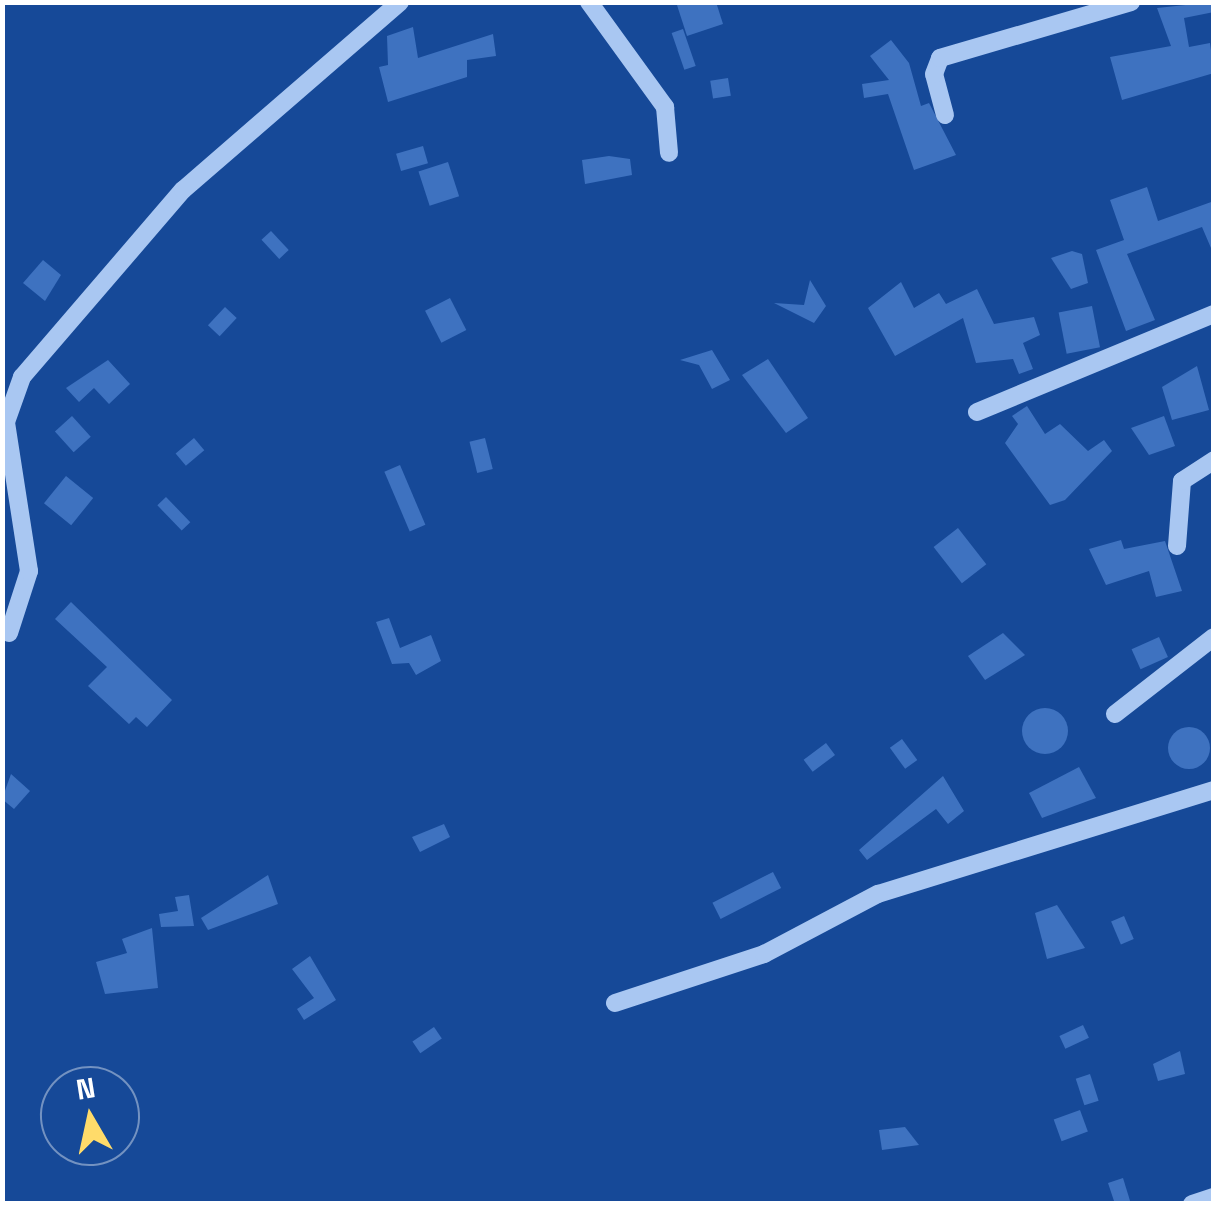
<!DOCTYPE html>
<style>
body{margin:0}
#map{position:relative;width:1216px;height:1206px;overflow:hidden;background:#164998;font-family:"Space Grotesk",sans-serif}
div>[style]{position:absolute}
.building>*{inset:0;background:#3e72c0;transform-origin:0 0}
.round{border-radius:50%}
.minor>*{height:18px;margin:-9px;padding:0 9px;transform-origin:9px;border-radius:9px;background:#a9c7f2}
span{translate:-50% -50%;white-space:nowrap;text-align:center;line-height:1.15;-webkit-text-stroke:9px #164998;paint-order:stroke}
.frame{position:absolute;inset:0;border:5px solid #fff;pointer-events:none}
.north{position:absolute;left:40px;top:1066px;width:100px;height:100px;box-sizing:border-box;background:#164998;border:2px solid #7392c1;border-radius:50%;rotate:351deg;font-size:28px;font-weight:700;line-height:40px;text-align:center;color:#fff}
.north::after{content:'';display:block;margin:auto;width:35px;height:45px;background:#ffdb6a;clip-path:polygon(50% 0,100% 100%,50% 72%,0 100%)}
</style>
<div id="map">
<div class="building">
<div style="clip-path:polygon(676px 2px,716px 2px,723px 24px,687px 36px)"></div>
<div style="clip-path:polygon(1214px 2px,1214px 12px,1184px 18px,1189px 47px,1210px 43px,1214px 73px,1122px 100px,1110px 57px,1171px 46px,1157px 8px)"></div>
<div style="clip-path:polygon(413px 27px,418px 58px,493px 34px,496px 56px,467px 60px,467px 77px,388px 102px,379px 67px,388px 65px,387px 36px)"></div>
<div style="left:683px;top:29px;width:39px;height:12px;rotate:71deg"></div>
<div style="clip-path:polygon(891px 40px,909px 63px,921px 106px,929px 103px,956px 155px,914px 170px,888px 94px,864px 98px,862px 84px,889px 80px,870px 56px)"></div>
<div style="left:728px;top:78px;width:18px;height:18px;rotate:81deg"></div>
<div style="left:423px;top:146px;width:18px;height:28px;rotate:74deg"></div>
<div style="clip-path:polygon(609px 156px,630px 159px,632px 175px,585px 184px,582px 160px)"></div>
<div style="left:448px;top:162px;width:36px;height:31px;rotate:72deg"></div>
<div style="clip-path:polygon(1147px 187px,1158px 221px,1214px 201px,1214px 255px,1202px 227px,1127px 254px,1155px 320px,1126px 331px,1096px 250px,1124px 240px,1110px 200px)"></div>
<div style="left:271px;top:231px;width:26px;height:13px;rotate:47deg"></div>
<div style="clip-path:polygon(1072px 251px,1082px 254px,1088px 283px,1071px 289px,1051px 258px)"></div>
<div style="clip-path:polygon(43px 260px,61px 275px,45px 301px,23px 283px)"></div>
<div style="clip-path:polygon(810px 280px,826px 306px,814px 323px,774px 303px,804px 305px)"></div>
<div style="clip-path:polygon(901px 282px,914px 308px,939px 293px,946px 304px,977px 289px,994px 324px,1034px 317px,1040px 335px,1023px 343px,1033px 369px,1019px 374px,1013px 359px,976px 363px,963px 318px,895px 356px,868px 308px)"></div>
<div style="left:450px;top:298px;width:36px;height:28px;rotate:63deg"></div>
<div style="left:1092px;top:306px;width:42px;height:34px;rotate:79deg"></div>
<div style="left:225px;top:307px;width:16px;height:25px;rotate:43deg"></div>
<div style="clip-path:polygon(712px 350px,730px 380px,712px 389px,699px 365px,680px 360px)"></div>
<div style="clip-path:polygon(768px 359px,808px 418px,786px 433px,742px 375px)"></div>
<div style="clip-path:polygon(108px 360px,130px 384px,109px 404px,94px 388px,79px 402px,66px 388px)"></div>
<div style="clip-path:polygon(1197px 366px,1209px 410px,1172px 420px,1162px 387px)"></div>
<div style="clip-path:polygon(1027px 406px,1045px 434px,1060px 424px,1088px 451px,1104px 440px,1112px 451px,1065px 500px,1050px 505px,1005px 443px,1018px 424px,1012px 416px)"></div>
<div style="left:72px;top:416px;width:28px;height:23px;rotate:48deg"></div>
<div style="clip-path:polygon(1164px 416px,1175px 446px,1149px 455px,1131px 428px)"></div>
<div style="left:194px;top:438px;width:16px;height:24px;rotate:50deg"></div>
<div style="left:485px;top:438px;width:32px;height:16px;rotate:76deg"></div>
<div style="left:400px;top:465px;width:65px;height:17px;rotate:67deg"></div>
<div style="left:66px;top:476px;width:35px;height:35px;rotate:39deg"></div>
<div style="left:166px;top:497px;width:35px;height:12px;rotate:46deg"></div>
<div style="left:958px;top:528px;width:46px;height:31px;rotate:52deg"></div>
<div style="clip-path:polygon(1121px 540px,1124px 549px,1165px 541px,1182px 591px,1156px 597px,1149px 571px,1106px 585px,1089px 549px)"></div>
<div style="clip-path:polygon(71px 602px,172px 700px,147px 727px,136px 717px,129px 724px,88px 686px,107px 667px,55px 619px)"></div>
<div style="clip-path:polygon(389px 618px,400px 648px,431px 635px,441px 661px,416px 675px,409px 663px,392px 664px,376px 622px)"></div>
<div style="clip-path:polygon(1003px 633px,1025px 655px,985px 680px,968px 656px)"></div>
<div style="left:1159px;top:637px;width:22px;height:30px;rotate:66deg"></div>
<div class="round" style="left:1022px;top:708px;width:46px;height:46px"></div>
<div class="round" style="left:1168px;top:727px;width:42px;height:42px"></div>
<div style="left:902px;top:739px;width:26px;height:15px;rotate:54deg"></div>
<div style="left:826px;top:743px;width:15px;height:28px;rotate:53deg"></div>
<div style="clip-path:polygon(1079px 767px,1096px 798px,1042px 818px,1029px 793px)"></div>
<div style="clip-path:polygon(11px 774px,30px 791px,14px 809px,2px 799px)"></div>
<div style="clip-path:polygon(943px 776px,964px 811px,948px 824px,936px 809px,867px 860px,859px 850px)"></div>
<div style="clip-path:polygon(444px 824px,450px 837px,420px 852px,412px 837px)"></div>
<div style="left:773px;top:872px;width:18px;height:68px;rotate:63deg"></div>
<div style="clip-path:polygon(268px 875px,278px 904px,208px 930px,201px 918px)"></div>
<div style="clip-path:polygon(189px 895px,194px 926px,161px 927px,159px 914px,178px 911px,175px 897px)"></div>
<div style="clip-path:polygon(1057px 905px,1085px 948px,1047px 959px,1035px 913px)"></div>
<div style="left:1124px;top:916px;width:25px;height:14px;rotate:67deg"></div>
<div style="clip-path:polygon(152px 928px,158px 988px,105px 994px,96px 962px,127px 953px,122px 939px)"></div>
<div style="clip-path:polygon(310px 956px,336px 1000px,304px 1020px,297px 1009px,314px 998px,292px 969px)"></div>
<div style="left:1083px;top:1025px;width:14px;height:26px;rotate:65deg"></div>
<div style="left:434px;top:1027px;width:14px;height:26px;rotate:56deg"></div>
<div style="clip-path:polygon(1180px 1051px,1185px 1074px,1158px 1081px,1153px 1064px)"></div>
<div style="left:1090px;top:1074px;width:28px;height:15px;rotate:72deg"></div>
<div style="left:1080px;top:1110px;width:23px;height:28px;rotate:70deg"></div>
<div style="clip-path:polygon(905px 1127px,919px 1145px,882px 1150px,879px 1130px)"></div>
<div style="clip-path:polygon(1123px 1178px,1131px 1204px,1115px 1204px,1108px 1183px)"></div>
</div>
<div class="minor">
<div style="left:589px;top:2px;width:130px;rotate:54.1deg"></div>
<div style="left:665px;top:107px;width:46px;rotate:85deg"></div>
<div style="left:945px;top:115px;width:42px;rotate:-105deg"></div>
<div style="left:934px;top:74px;width:17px;rotate:-69deg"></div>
<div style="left:940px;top:58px;width:199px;rotate:-16.3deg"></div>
<div style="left:977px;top:412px;width:256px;rotate:-22.5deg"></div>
<div style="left:1177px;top:546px;width:65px;rotate:-85.6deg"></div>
<div style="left:1182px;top:481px;width:38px;rotate:-33deg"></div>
<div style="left:9px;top:633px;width:65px;rotate:-72.1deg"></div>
<div style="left:29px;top:571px;width:151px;rotate:-98.8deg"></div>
<div style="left:6px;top:422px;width:48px;rotate:-70.4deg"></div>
<div style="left:22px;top:377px;width:247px;rotate:-49.3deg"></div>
<div style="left:183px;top:190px;width:287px;rotate:-40.9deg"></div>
<div style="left:1115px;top:714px;width:125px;rotate:-37.9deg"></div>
<div style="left:615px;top:1003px;width:157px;rotate:-18.2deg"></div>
<div style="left:764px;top:954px;width:129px;rotate:-27.8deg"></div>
<div style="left:878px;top:894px;width:352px;rotate:-17.2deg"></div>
<div style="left:1192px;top:1204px;width:23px;rotate:-18deg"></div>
</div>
<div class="frame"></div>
<div class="north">N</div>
</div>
